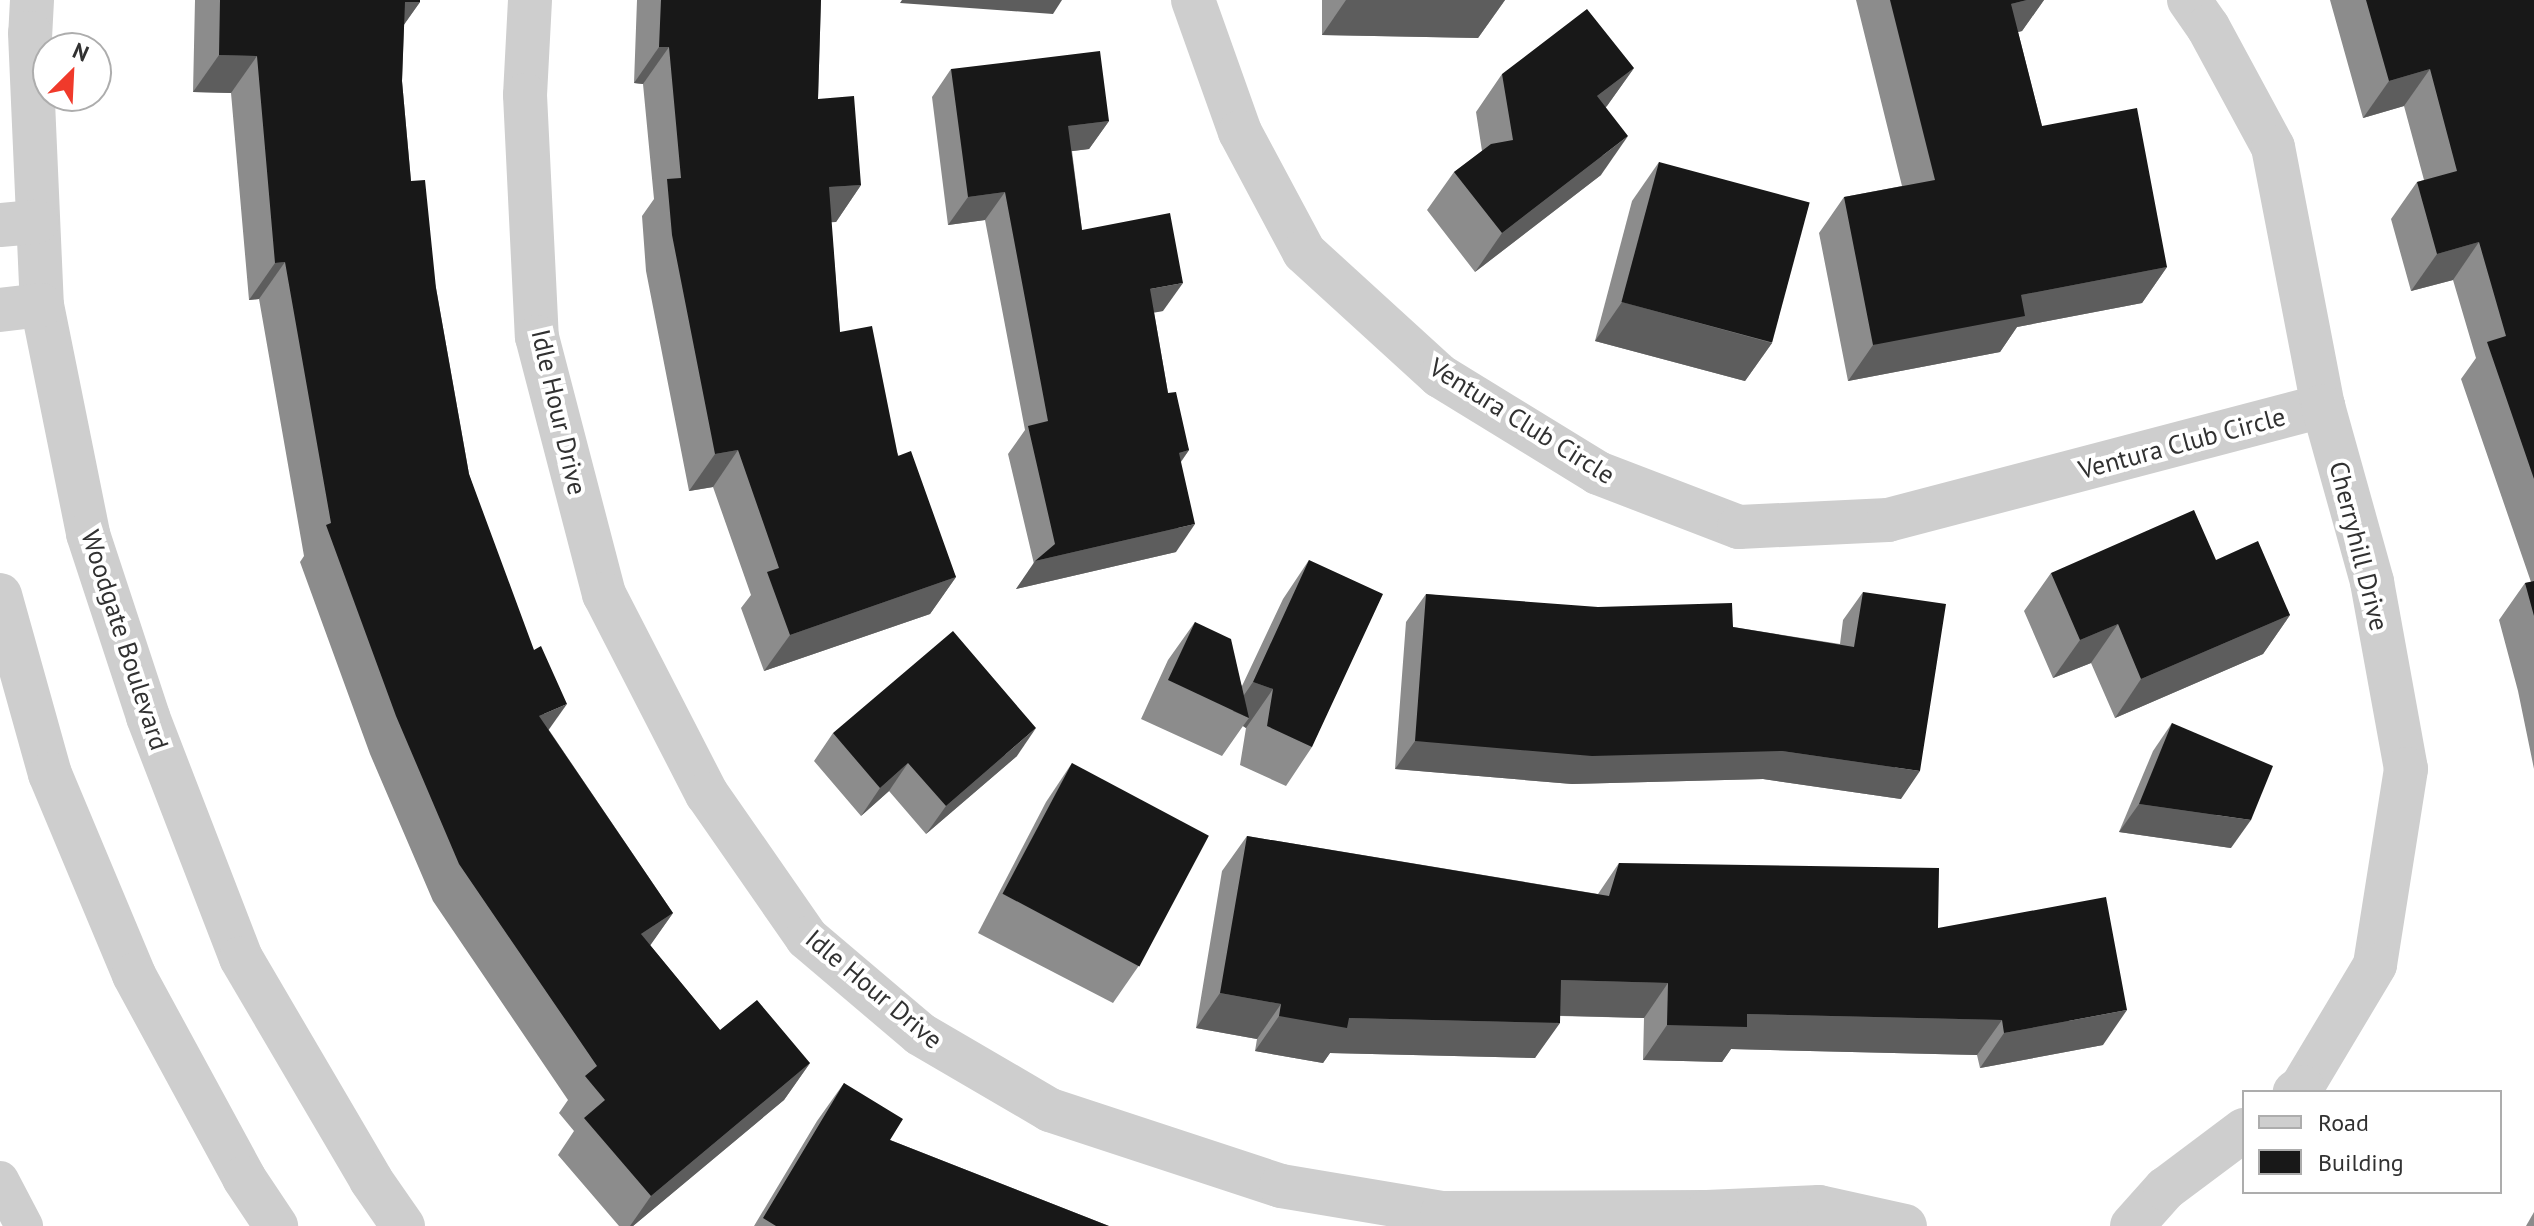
<!DOCTYPE html>
<style>
body{margin:0}
#map{position:relative;width:2534px;height:1226px;overflow:hidden;background:#fff;font-family:"PT Sans",sans-serif}
div>[style]{position:absolute}
.service>*{height:38px;margin:-19px;padding:0 19px;transform-origin:19px;border-radius:19px;background:#cecece}
.minor>*{height:44px;margin:-22px;padding:0 22px;transform-origin:22px;border-radius:22px;background:#cecece}
.wall>*{inset:0;background:#8c8c8c}
.shaded-wall>*{inset:0;background:#5d5d5d}
.building>*{inset:0;background:#181818;transform-origin:0 0}
span{translate:-50% -50%;white-space:nowrap;text-align:center;line-height:1.15;-webkit-text-stroke:8px #fff;paint-order:stroke}
.street-label{font-size:26px;color:#313131}
.legend{position:absolute;left:2242px;top:1090px;width:260px;height:104px;box-sizing:border-box;background:#fff;border:2px solid #adadad;margin:0;padding:10px 14px;list-style:none;font-size:24px;color:#313131}
.legend li{display:flex;align-items:center;gap:16px;height:40px}
.legend b{width:40px;border:2px solid #adadad}
.north{position:absolute;left:32px;top:32px;width:80px;height:80px;box-sizing:border-box;background:#fff;border:2px solid #adadad;border-radius:50%;rotate:24deg;font-size:22px;font-weight:700;line-height:32px;text-align:center;color:#313131}
.north::after{content:'';display:block;margin:auto;width:28px;height:36px;background:#f03a2b;clip-path:polygon(50% 0,100% 100%,50% 72%,0 100%)}
</style>
<div id="map">
<div class="service">
<div style="left:0;top:1180px;width:52px;rotate:62.4deg"></div>
</div>
<div class="minor">
<div style="left:32px;top:0;width:33px;rotate:93deg"></div>
<div style="left:30px;top:33px;width:272px;rotate:87.5deg"></div>
<div style="left:42px;top:305px;width:234px;rotate:78.6deg"></div>
<div style="left:88px;top:534px;width:193px;rotate:71.8deg"></div>
<div style="left:148px;top:717px;width:258px;rotate:68.9deg"></div>
<div style="left:241px;top:958px;width:257px;rotate:59.6deg"></div>
<div style="left:371px;top:1180px;width:56px;rotate:55.2deg"></div>
<div style="left:530px;top:0;width:95px;rotate:93deg"></div>
<div style="left:525px;top:95px;width:242px;rotate:87.2deg"></div>
<div style="left:537px;top:337px;width:266px;rotate:75.4deg"></div>
<div style="left:604px;top:594px;width:225px;rotate:62.8deg"></div>
<div style="left:707px;top:794px;width:175px;rotate:55.2deg"></div>
<div style="left:807px;top:938px;width:148px;rotate:40.3deg"></div>
<div style="left:920px;top:1034px;width:151px;rotate:30.3deg"></div>
<div style="left:1050px;top:1110px;width:243px;rotate:18.2deg"></div>
<div style="left:1281px;top:1186px;width:163px;rotate:9.5deg"></div>
<div style="left:1442px;top:1213px;width:265px;rotate:-0.2deg"></div>
<div style="left:1707px;top:1212px;width:112px;rotate:-2.6deg"></div>
<div style="left:1819px;top:1207px;width:88px;rotate:12.5deg"></div>
<div style="left:1193px;top:0;width:140px;rotate:70.4deg"></div>
<div style="left:1240px;top:132px;width:136px;rotate:61.9deg"></div>
<div style="left:1304px;top:252px;width:184px;rotate:42.4deg"></div>
<div style="left:1440px;top:376px;width:185px;rotate:31.5deg"></div>
<div style="left:1598px;top:473px;width:151px;rotate:21deg"></div>
<div style="left:1739px;top:527px;width:149px;rotate:-2.7deg"></div>
<div style="left:1888px;top:520px;width:450px;rotate:-14.7deg"></div>
<div style="left:2189px;top:0;width:33px;rotate:55deg"></div>
<div style="left:2208px;top:27px;width:136px;rotate:61.6deg"></div>
<div style="left:2273px;top:147px;width:264px;rotate:79.1deg"></div>
<div style="left:2323px;top:406px;width:183px;rotate:74.4deg"></div>
<div style="left:2372px;top:582px;width:190px;rotate:79.7deg"></div>
<div style="left:2406px;top:769px;width:198px;rotate:99deg"></div>
<div style="left:2375px;top:965px;width:142px;rotate:120.9deg"></div>
<div style="left:2302px;top:1087px;width:9px;rotate:144deg"></div>
<div style="left:0;top:225px;width:37px;rotate:-5deg"></div>
<div style="left:0;top:310px;width:42px;rotate:-6.8deg"></div>
<div style="left:0;top:595px;width:186px;rotate:74.4deg"></div>
<div style="left:50px;top:774px;width:218px;rotate:67.3deg"></div>
<div style="left:134px;top:975px;width:231px;rotate:61.5deg"></div>
<div style="left:244px;top:1178px;width:58px;rotate:56.3deg"></div>
<div style="left:2132px;top:1226px;width:50px;rotate:-48.3deg"></div>
<div style="left:2165px;top:1189px;width:99px;rotate:-36.8deg"></div>
</div>
<div class="wall">
<div style="clip-path:polygon(195px 0,420px 0,420px 2px,404px 24px,402px 81px,411px 181px,436px 288px,469px 474px,549px 730px,673px 913px,650px 945px,720px 1030px,810px 1063px,784px 1100px,633px 1226px,619px 1226px,558px 1155px,574px 1131px,559px 1113px,568px 1100px,433px 901px,370px 754px,300px 562px,304px 556px,259px 299px,249px 300px,231px 93px,193px 92px)"></div>
<div style="clip-path:polygon(637px 0,821px 0,818px 99px,861px 185px,836px 222px,831px 222px,840px 332px,956px 577px,930px 614px,764px 671px,741px 608px,751px 595px,713px 487px,689px 491px,646px 271px,642px 216px,654px 199px,643px 84px,634px 83px)"></div>
<div style="clip-path:polygon(1322px 0,1505px 0,1478px 38px,1322px 35px)"></div>
<div style="clip-path:polygon(1856px 0,2044px 0,2022px 31px,2018px 32px,2042px 126px,2167px 267px,2142px 303px,2017px 327px,2000px 352px,1848px 381px,1819px 233px,1844px 197px,1902px 186px)"></div>
<div style="clip-path:polygon(2330px 0,2534px 0,2534px 769px,2518px 691px,2499px 620px,2525px 583px,2531px 582px,2461px 379px,2476px 358px,2453px 280px,2411px 291px,2391px 219px,2417px 182px,2424px 180px,2404px 106px,2363px 118px)"></div>
<div style="clip-path:polygon(1634px 68px,1606px 107px,1601px 175px,1475px 272px,1427px 210px,1454px 172px,1482px 151px,1476px 112px,1502px 74px)"></div>
<div style="clip-path:polygon(951px 69px,1109px 121px,1089px 149px,1072px 151px,1082px 230px,1163px 311px,1154px 312px,1168px 393px,1189px 450px,1181px 462px,1176px 552px,1016px 589px,1034px 564px,1008px 454px,1025px 430px,985px 220px,948px 225px,932px 97px)"></div>
<div style="clip-path:polygon(1659px 162px,1772px 343px,1745px 381px,1595px 341px,1632px 201px)"></div>
<div style="clip-path:polygon(1309px 560px,1312px 747px,1286px 786px,1240px 765px,1246px 728px,1243px 726px,1222px 756px,1141px 719px,1168px 660px,1195px 622px,1242px 686px,1283px 599px)"></div>
<div style="clip-path:polygon(2216px 560px,2290px 615px,2263px 654px,2115px 718px,2091px 663px,2053px 678px,2024px 611px,2051px 573px)"></div>
<div style="clip-path:polygon(1863px 592px,1901px 799px,1763px 779px,1572px 784px,1395px 769px,1406px 622px,1426px 594px,1733px 627px,1840px 644px,1843px 620px)"></div>
<div style="clip-path:polygon(2172px 723px,2231px 848px,2119px 832px,2153px 751px)"></div>
<div style="clip-path:polygon(833px 733px,1017px 756px,926px 834px,889px 791px,861px 816px,814px 761px)"></div>
<div style="clip-path:polygon(1072px 763px,1140px 964px,1113px 1003px,978px 933px,1046px 802px)"></div>
<div style="clip-path:polygon(1247px 836px,1598px 894px,1619px 863px,1938px 928px,2103px 1045px,1980px 1068px,1977px 1055px,1731px 1049px,1722px 1062px,1643px 1060px,1644px 1018px,1560px 1016px,1535px 1058px,1330px 1053px,1323px 1063px,1255px 1051px,1257px 1039px,1196px 1028px,1222px 871px)"></div>
<div style="clip-path:polygon(844px 1083px,890px 1140px,1109px 1226px,754px 1226px,817px 1121px)"></div>
<div style="clip-path:polygon(2534px 1212px,2534px 1226px,2526px 1226px)"></div>
</div>
<div class="shaded-wall">
<div style="clip-path:polygon(902px 0,1062px 0,1053px 14px,900px 3px)"></div>
<div style="clip-path:polygon(1346px 0,1505px 0,1478px 38px,1322px 35px)"></div>
<div style="clip-path:polygon(2027px 0,2044px 0,2022px 31px,1986px 40px,2011px 4px)"></div>
<div style="clip-path:polygon(405px 2px,420px 2px,394px 39px)"></div>
<div style="clip-path:polygon(659px 47px,669px 47px,643px 84px,634px 83px)"></div>
<div style="clip-path:polygon(219px 55px,257px 56px,231px 93px,193px 92px)"></div>
<div style="clip-path:polygon(1634px 68px,1607px 106px,1570px 134px,1597px 96px)"></div>
<div style="clip-path:polygon(2430px 69px,2404px 106px,2363px 118px,2389px 81px)"></div>
<div style="clip-path:polygon(1109px 121px,1089px 149px,1049px 154px,1068px 126px)"></div>
<div style="clip-path:polygon(1628px 136px,1601px 175px,1475px 272px,1502px 233px)"></div>
<div style="clip-path:polygon(861px 185px,836px 222px,803px 224px,829px 187px)"></div>
<div style="clip-path:polygon(1005px 192px,985px 220px,948px 225px,968px 197px)"></div>
<div style="clip-path:polygon(2479px 242px,2453px 280px,2411px 291px,2437px 254px)"></div>
<div style="clip-path:polygon(285px 262px,259px 299px,249px 300px,275px 263px)"></div>
<div style="clip-path:polygon(2167px 267px,2142px 303px,2017px 327px,2000px 352px,1848px 381px,1873px 345px,2021px 295px)"></div>
<div style="clip-path:polygon(1183px 283px,1163px 311px,1131px 317px,1150px 289px)"></div>
<div style="clip-path:polygon(1622px 302px,1772px 343px,1745px 381px,1595px 341px)"></div>
<div style="clip-path:polygon(738px 450px,713px 487px,689px 491px,715px 454px)"></div>
<div style="clip-path:polygon(1189px 450px,1169px 478px,1179px 453px)"></div>
<div style="clip-path:polygon(1195px 524px,1176px 552px,1016px 589px,1035px 561px)"></div>
<div style="clip-path:polygon(956px 577px,930px 614px,764px 671px,790px 635px)"></div>
<div style="clip-path:polygon(2290px 615px,2263px 654px,2115px 718px,2141px 679px)"></div>
<div style="clip-path:polygon(2118px 624px,2091px 663px,2053px 678px,2080px 640px)"></div>
<div style="clip-path:polygon(1253px 682px,1273px 689px,1246px 728px,1243px 726px,1249px 718px,1233px 711px)"></div>
<div style="clip-path:polygon(567px 704px,540px 742px,539px 716px)"></div>
<div style="clip-path:polygon(1036px 728px,1017px 756px,926px 834px,946px 806px)"></div>
<div style="clip-path:polygon(1415px 741px,1782px 751px,1920px 771px,1901px 799px,1763px 779px,1572px 784px,1395px 769px)"></div>
<div style="clip-path:polygon(908px 763px,889px 791px,861px 816px,880px 788px)"></div>
<div style="clip-path:polygon(2139px 804px,2251px 820px,2231px 848px,2119px 832px)"></div>
<div style="clip-path:polygon(673px 913px,647px 950px,641px 934px)"></div>
<div style="clip-path:polygon(1561px 980px,1668px 983px,1644px 1018px,1536px 1015px)"></div>
<div style="clip-path:polygon(1220px 993px,1281px 1004px,1257px 1039px,1196px 1028px)"></div>
<div style="clip-path:polygon(2127px 1010px,2103px 1045px,1980px 1068px,2004px 1033px)"></div>
<div style="clip-path:polygon(1747px 1014px,2002px 1020px,1977px 1055px,1731px 1049px,1722px 1062px,1643px 1060px,1667px 1025px)"></div>
<div style="clip-path:polygon(1279px 1016px,1349px 1018px,1560px 1023px,1535px 1058px,1330px 1053px,1323px 1063px,1255px 1051px)"></div>
<div style="clip-path:polygon(810px 1063px,784px 1100px,633px 1226px,630px 1226px,651px 1196px)"></div>
</div>
<div class="building">
<div style="clip-path:polygon(220px 0,420px 0,420px 2px,405px 2px,402px 81px,411px 181px,425px 180px,436px 288px,469px 474px,534px 650px,541px 646px,567px 704px,539px 716px,673px 913px,641px 934px,720px 1030px,757px 1000px,810px 1063px,651px 1196px,584px 1118px,605px 1100px,585px 1076px,597px 1066px,459px 864px,396px 716px,326px 525px,331px 523px,285px 262px,275px 263px,257px 56px,219px 55px)"></div>
<div style="clip-path:polygon(661px 0,821px 0,818px 99px,854px 96px,861px 185px,829px 187px,840px 332px,872px 326px,898px 456px,911px 451px,956px 577px,790px 635px,767px 572px,779px 568px,738px 450px,715px 454px,672px 235px,667px 179px,681px 178px,669px 47px,659px 47px)"></div>
<div style="clip-path:polygon(1890px 0,2027px 0,2011px 4px,2042px 126px,2137px 108px,2167px 267px,2021px 295px,2025px 316px,1873px 345px,1844px 197px,1935px 180px)"></div>
<div style="clip-path:polygon(2366px 0,2534px 0,2534px 479px,2487px 342px,2506px 336px,2479px 242px,2437px 254px,2417px 182px,2457px 171px,2430px 69px,2389px 81px)"></div>
<div style="clip-path:polygon(1587px 9px,1634px 68px,1597px 96px,1628px 136px,1502px 233px,1454px 172px,1491px 144px,1513px 140px,1502px 74px)"></div>
<div style="clip-path:polygon(1100px 51px,1109px 121px,1068px 126px,1082px 230px,1170px 213px,1183px 283px,1150px 289px,1168px 393px,1176px 392px,1189px 450px,1179px 453px,1195px 524px,1035px 561px,1055px 544px,1028px 426px,1048px 421px,1005px 192px,968px 197px,951px 69px)"></div>
<div style="left:1659px;top:162px;width:156px;height:145px;rotate:15deg"></div>
<div style="clip-path:polygon(2194px 510px,2216px 560px,2258px 541px,2290px 615px,2141px 679px,2118px 624px,2080px 640px,2051px 573px)"></div>
<div style="clip-path:polygon(1309px 560px,1383px 594px,1312px 747px,1267px 726px,1273px 689px,1253px 682px)"></div>
<div style="clip-path:polygon(2534px 581px,2534px 616px,2525px 583px)"></div>
<div style="clip-path:polygon(1863px 592px,1946px 604px,1920px 771px,1782px 751px,1592px 756px,1415px 741px,1426px 594px,1598px 607px,1732px 603px,1733px 627px,1854px 647px)"></div>
<div style="clip-path:polygon(1195px 622px,1231px 639px,1249px 718px,1168px 680px)"></div>
<div style="clip-path:polygon(953px 631px,1036px 728px,946px 806px,908px 763px,880px 788px,833px 733px)"></div>
<div style="clip-path:polygon(2172px 723px,2273px 766px,2251px 820px,2139px 804px)"></div>
<div style="left:1072px;top:763px;width:155px;height:148px;rotate:28deg"></div>
<div style="clip-path:polygon(1247px 836px,1609px 896px,1619px 863px,1939px 868px,1938px 928px,2106px 897px,2127px 1010px,2004px 1033px,2002px 1020px,1747px 1014px,1747px 1027px,1667px 1025px,1668px 983px,1561px 980px,1560px 1023px,1349px 1018px,1347px 1028px,1279px 1016px,1281px 1004px,1220px 993px)"></div>
<div style="clip-path:polygon(844px 1083px,903px 1119px,890px 1140px,1109px 1226px,776px 1226px,763px 1218px)"></div>
</div>
<div class="street-label">
<span style="left:559px;top:412px;rotate:77deg">Idle Hour Drive</span>
<span style="left:1522px;top:421px;rotate:32deg">Ventura Club Circle</span>
<span style="left:2182px;top:443px;rotate:-15deg">Ventura Club Circle</span>
<span style="left:2359px;top:546px;rotate:76deg">Cherryhill Drive</span>
<span style="left:125px;top:640px;rotate:72deg">Woodgate Boulevard</span>
<span style="left:874px;top:989px;rotate:40deg">Idle Hour Drive</span>
</div>
<ul class="legend">
<li><b style="height:10px;background:#cecece"></b>Road</li>
<li><b style="height:22px;background:#181818"></b>Building</li>
</ul>
<div class="north">N</div>
</div>
